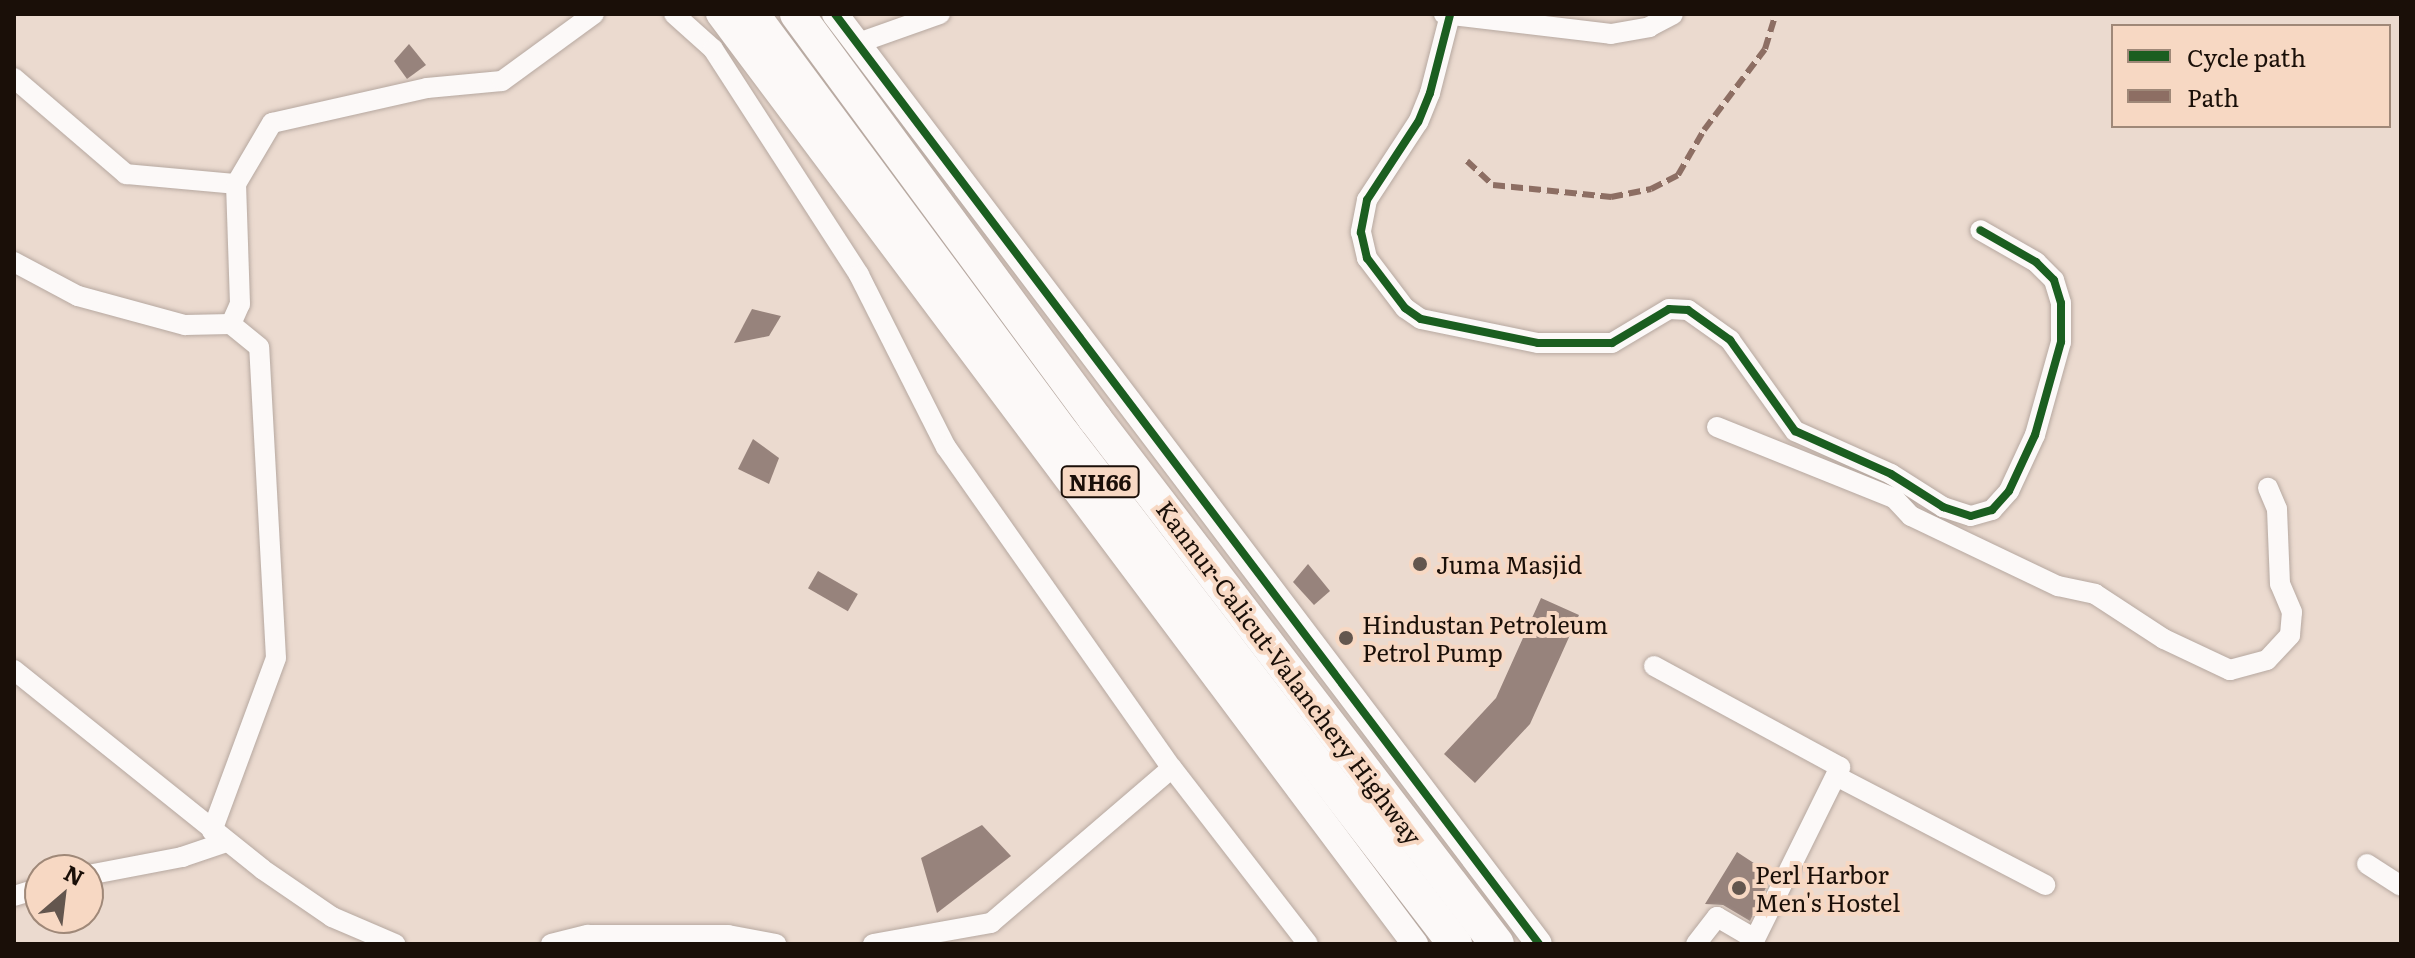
<!DOCTYPE html>
<style>
body{margin:0}
#map{position:relative;width:2415px;height:958px;overflow:hidden;background:#ebdacf;font-family:Literata,serif}
div>[style]{position:absolute}
.building>*{inset:0;background:#97837c;transform-origin:0 0}
.roads{filter:drop-shadow(0 0 2px #b6a8a0) drop-shadow(0 0 2px #b6a8a0)}
.minor>*{height:20px;margin:-10px;padding:0 10px;transform-origin:10px;border-radius:10px;background:#fcf9f8}
.tertiary>*{height:26px;margin:-13px;padding:0 13px;transform-origin:13px;border-radius:13px;background:#fcf9f8}
.trunk>*{height:34px;margin:-17px;padding:0 17px;transform-origin:17px;border-radius:17px;background:#fcf9f8}
.quiet>*{height:6px;margin-top:-3px;transform-origin:0;background:repeating-linear-gradient(90deg,#8d6e63 0 12px,transparent 0 18px)}
.cycleway>*{height:8px;margin:-4px;padding:0 4px;transform-origin:4px;border-radius:4px;background:#1b5e20}
.dots>*{width:22px;height:22px;translate:-50% -50%;box-sizing:border-box;border:4px solid #f7d8c3;border-radius:50%}
span{translate:-50% -50%;white-space:nowrap;text-align:center;line-height:1.15;-webkit-text-stroke:8px #f7d8c3;paint-order:stroke}
.shield-label span{padding:2px 6px;background:#f7d8c3;border:2px solid;border-radius:6px;-webkit-text-stroke-width:0}
.shield-label{font-size:22px;color:#1a0f08;font-weight:700}
.poi-label{font-size:24px;color:#1a0f08}
.left{translate:0 -50%;text-align:left}
.street-label{font-size:24px;color:#1a0f08}
.frame{position:absolute;inset:0;border:16px solid #1a0f08;pointer-events:none}
.legend{position:absolute;left:2111px;top:24px;width:280px;height:104px;box-sizing:border-box;background:#f7d8c3;border:2px solid #9f8878;margin:0;padding:10px 14px;list-style:none;font-size:24px;color:#1a0f08}
.legend li{display:flex;align-items:center;gap:16px;height:40px}
.legend b{width:40px;border:2px solid #9f8878}
.north{position:absolute;left:24px;top:854px;width:80px;height:80px;box-sizing:border-box;background:#f7d8c3;border:2px solid #9f8878;border-radius:50%;rotate:28deg;font-size:22px;font-weight:700;line-height:32px;text-align:center;color:#1a0f08}
.north::after{content:'';display:block;margin:auto;width:28px;height:36px;background:#63564e;clip-path:polygon(50% 0,100% 100%,50% 72%,0 100%)}
</style>
<div id="map">
<div class="building">
<div style="clip-path:polygon(409px 44px,426px 65px,407px 79px,394px 61px)"></div>
<div style="clip-path:polygon(752px 309px,781px 316px,769px 336px,734px 343px)"></div>
<div style="clip-path:polygon(753px 439px,779px 458px,769px 484px,738px 469px)"></div>
<div style="clip-path:polygon(1308px 564px,1330px 591px,1314px 605px,1293px 582px)"></div>
<div style="left:818px;top:571px;width:46px;height:20px;rotate:30deg"></div>
<div style="clip-path:polygon(1541px 598px,1579px 615px,1530px 724px,1475px 783px,1444px 754px,1496px 698px)"></div>
<div style="clip-path:polygon(982px 825px,1011px 856px,937px 913px,921px 858px)"></div>
<div style="clip-path:polygon(1737px 852px,1772px 875px,1750px 921px,1723px 905px,1705px 904px)"></div>
</div>
<div class="roads">
<div class="minor">
<div style="left:674px;top:14px;width:52px;rotate:41.9deg"></div>
<div style="left:713px;top:49px;width:269px;rotate:57.1deg"></div>
<div style="left:859px;top:275px;width:193px;rotate:63.2deg"></div>
<div style="left:946px;top:447px;width:393px;rotate:54.9deg"></div>
<div style="left:1172px;top:768px;width:222px;rotate:52.3deg"></div>
<div style="left:1444px;top:14px;width:168px;rotate:6.8deg"></div>
<div style="left:1611px;top:34px;width:39px;rotate:-10deg"></div>
<div style="left:1649px;top:27px;width:27px;rotate:-28deg"></div>
<div style="left:1450px;top:15px;width:81px;rotate:104.4deg"></div>
<div style="left:1430px;top:93px;width:31px;rotate:112deg"></div>
<div style="left:1418px;top:122px;width:93px;rotate:123.2deg"></div>
<div style="left:1367px;top:200px;width:33px;rotate:101deg"></div>
<div style="left:1361px;top:232px;width:27px;rotate:77deg"></div>
<div style="left:1367px;top:258px;width:63px;rotate:52.8deg"></div>
<div style="left:1405px;top:308px;width:19px;rotate:35deg"></div>
<div style="left:1421px;top:319px;width:119px;rotate:11.6deg"></div>
<div style="left:1538px;top:343px;width:74px"></div>
<div style="left:1612px;top:343px;width:66px;rotate:-30.8deg"></div>
<div style="left:1669px;top:309px;width:19px;rotate:3deg"></div>
<div style="left:1688px;top:310px;width:52px;rotate:35.5deg"></div>
<div style="left:1730px;top:340px;width:112px;rotate:54.5deg"></div>
<div style="left:1795px;top:431px;width:105px;rotate:24.1deg"></div>
<div style="left:1891px;top:474px;width:62px;rotate:32.4deg"></div>
<div style="left:1943px;top:507px;width:29px;rotate:18deg"></div>
<div style="left:1971px;top:516px;width:22px;rotate:-16deg"></div>
<div style="left:1992px;top:510px;width:25px;rotate:-48deg"></div>
<div style="left:2009px;top:491px;width:62px;rotate:-65.1deg"></div>
<div style="left:2035px;top:435px;width:97px;rotate:-74.4deg"></div>
<div style="left:2061px;top:342px;width:39px;rotate:-90deg"></div>
<div style="left:2061px;top:303px;width:24px;rotate:-107deg"></div>
<div style="left:2054px;top:280px;width:25px;rotate:-135deg"></div>
<div style="left:2036px;top:262px;width:64px;rotate:-150.3deg"></div>
<div style="left:858px;top:43px;width:87px;rotate:-19.5deg"></div>
<div style="left:14px;top:78px;width:148px;rotate:40.6deg"></div>
<div style="left:126px;top:174px;width:110px;rotate:5.2deg"></div>
<div style="left:14px;top:262px;width:72px;rotate:28deg"></div>
<div style="left:78px;top:296px;width:111px;rotate:15.2deg"></div>
<div style="left:185px;top:325px;width:46px;rotate:-1.2deg"></div>
<div style="left:231px;top:324px;width:22px;rotate:-66deg"></div>
<div style="left:240px;top:304px;width:120px;rotate:-91.9deg"></div>
<div style="left:236px;top:184px;width:71px;rotate:-59.5deg"></div>
<div style="left:272px;top:123px;width:159px;rotate:-12.7deg"></div>
<div style="left:427px;top:88px;width:75px;rotate:-5.3deg"></div>
<div style="left:502px;top:81px;width:114px;rotate:-36.1deg"></div>
<div style="left:1717px;top:427px;width:191px;rotate:21.9deg"></div>
<div style="left:1894px;top:498px;width:25px;rotate:47deg"></div>
<div style="left:1911px;top:516px;width:163px;rotate:25.5deg"></div>
<div style="left:2058px;top:586px;width:38px;rotate:12deg"></div>
<div style="left:2095px;top:594px;width:82px;rotate:33.1deg"></div>
<div style="left:2164px;top:639px;width:73px;rotate:25.2deg"></div>
<div style="left:2230px;top:670px;width:38px;rotate:-15deg"></div>
<div style="left:2267px;top:660px;width:34px;rotate:-47deg"></div>
<div style="left:2290px;top:635px;width:23px;rotate:-85deg"></div>
<div style="left:2292px;top:612px;width:30px;rotate:-113deg"></div>
<div style="left:2280px;top:584px;width:75px;rotate:-92.3deg"></div>
<div style="left:2277px;top:509px;width:23px;rotate:-113deg"></div>
<div style="left:1654px;top:666px;width:212px;rotate:28.5deg"></div>
<div style="left:1840px;top:767px;width:192px;rotate:116.3deg"></div>
<div style="left:1755px;top:939px;width:44px;rotate:-149.9deg"></div>
<div style="left:1717px;top:917px;width:34px;rotate:128deg"></div>
<div style="left:14px;top:670px;width:318px;rotate:38.7deg"></div>
<div style="left:262px;top:869px;width:85px;rotate:34.4deg"></div>
<div style="left:332px;top:917px;width:69px;rotate:23.2deg"></div>
<div style="left:1836px;top:776px;width:236px;rotate:27.5deg"></div>
<div style="left:212px;top:831px;width:184px;rotate:-69.7deg"></div>
<div style="left:276px;top:658px;width:311px;rotate:-93.1deg"></div>
<div style="left:259px;top:347px;width:36px;rotate:-141deg"></div>
<div style="left:2367px;top:864px;width:40px;rotate:32.9deg"></div>
<div style="left:88px;top:875px;width:96px;rotate:-10.8deg"></div>
<div style="left:182px;top:857px;width:46px;rotate:-18.8deg"></div>
<div style="left:14px;top:896px;width:27px;rotate:-17deg"></div>
<div style="left:551px;top:944px;width:38px;rotate:-14deg"></div>
<div style="left:588px;top:935px;width:140px"></div>
<div style="left:728px;top:935px;width:49px;rotate:10.6deg"></div>
<div style="left:873px;top:944px;width:120px;rotate:-10.1deg"></div>
<div style="left:991px;top:923px;width:238px;rotate:-40.6deg"></div>
</div>
<div class="tertiary">
<div style="left:719px;top:14px;width:1162px;rotate:53.19deg"></div>
<div style="left:835px;top:14px;width:1166px;rotate:52.87deg"></div>
</div>
<div class="trunk">
<div style="left:752px;top:14px;width:524px;rotate:53.46deg"></div>
<div style="left:1064px;top:435px;width:642px;rotate:52.47deg"></div>
<div style="left:797px;top:14px;width:503px;rotate:53.65deg"></div>
<div style="left:1095px;top:419px;width:661px;rotate:52.56deg"></div>
</div>
</div>
<div class="quiet">
<div style="left:1467px;top:161px;width:35px;rotate:43deg"></div>
<div style="left:1493px;top:185px;width:119px;rotate:5.8deg"></div>
<div style="left:1611px;top:197px;width:41px;rotate:-11.3deg"></div>
<div style="left:1651px;top:189px;width:30px;rotate:-27deg"></div>
<div style="left:1678px;top:175px;width:52px;rotate:-60deg"></div>
<div style="left:1704px;top:130px;width:101px;rotate:-53deg"></div>
<div style="left:1765px;top:49px;width:37px;rotate:-73deg"></div>
</div>
<div class="cycleway">
<div style="left:835px;top:14px;width:1166px;rotate:52.87deg"></div>
<div style="left:1450px;top:15px;width:81px;rotate:104.4deg"></div>
<div style="left:1430px;top:93px;width:31px;rotate:112deg"></div>
<div style="left:1418px;top:122px;width:93px;rotate:123.2deg"></div>
<div style="left:1367px;top:200px;width:33px;rotate:101deg"></div>
<div style="left:1361px;top:232px;width:27px;rotate:77deg"></div>
<div style="left:1367px;top:258px;width:63px;rotate:52.8deg"></div>
<div style="left:1405px;top:308px;width:19px;rotate:35deg"></div>
<div style="left:1421px;top:319px;width:119px;rotate:11.6deg"></div>
<div style="left:1538px;top:343px;width:74px"></div>
<div style="left:1612px;top:343px;width:66px;rotate:-30.8deg"></div>
<div style="left:1669px;top:309px;width:19px;rotate:3deg"></div>
<div style="left:1688px;top:310px;width:52px;rotate:35.5deg"></div>
<div style="left:1730px;top:340px;width:112px;rotate:54.5deg"></div>
<div style="left:1795px;top:431px;width:105px;rotate:24.1deg"></div>
<div style="left:1891px;top:474px;width:62px;rotate:32.4deg"></div>
<div style="left:1943px;top:507px;width:29px;rotate:18deg"></div>
<div style="left:1971px;top:516px;width:22px;rotate:-16deg"></div>
<div style="left:1992px;top:510px;width:25px;rotate:-48deg"></div>
<div style="left:2009px;top:491px;width:62px;rotate:-65.1deg"></div>
<div style="left:2035px;top:435px;width:97px;rotate:-74.4deg"></div>
<div style="left:2061px;top:342px;width:39px;rotate:-90deg"></div>
<div style="left:2061px;top:303px;width:24px;rotate:-107deg"></div>
<div style="left:2054px;top:280px;width:25px;rotate:-135deg"></div>
<div style="left:2036px;top:262px;width:64px;rotate:-150.3deg"></div>
</div>
<div class="dots">
<div style="left:1420px;top:564px;background:#63564e"></div>
<div style="left:1346px;top:638px;background:#63564e"></div>
<div style="left:1739px;top:888px;background:#63564e"></div>
</div>
<div class="shield-label">
<span style="left:1100px;top:482px">NH66</span>
</div>
<div class="poi-label">
<span class="left" style="left:1436px;top:564px">Juma Masjid</span>
<span class="left" style="left:1362px;top:638px">Hindustan Petroleum<br>Petrol Pump</span>
<span class="left" style="left:1755px;top:888px">Perl Harbor<br>Men's Hostel</span>
</div>
<div class="street-label">
<span style="left:1290px;top:672px;rotate:53deg">Kannur-Calicut-Valanchery Highway</span>
</div>
<div class="frame"></div>
<ul class="legend">
<li><b style="height:10px;background:#1b5e20"></b>Cycle path</li>
<li><b style="height:10px;background:#8d6e63"></b>Path</li>
</ul>
<div class="north">N</div>
</div>
